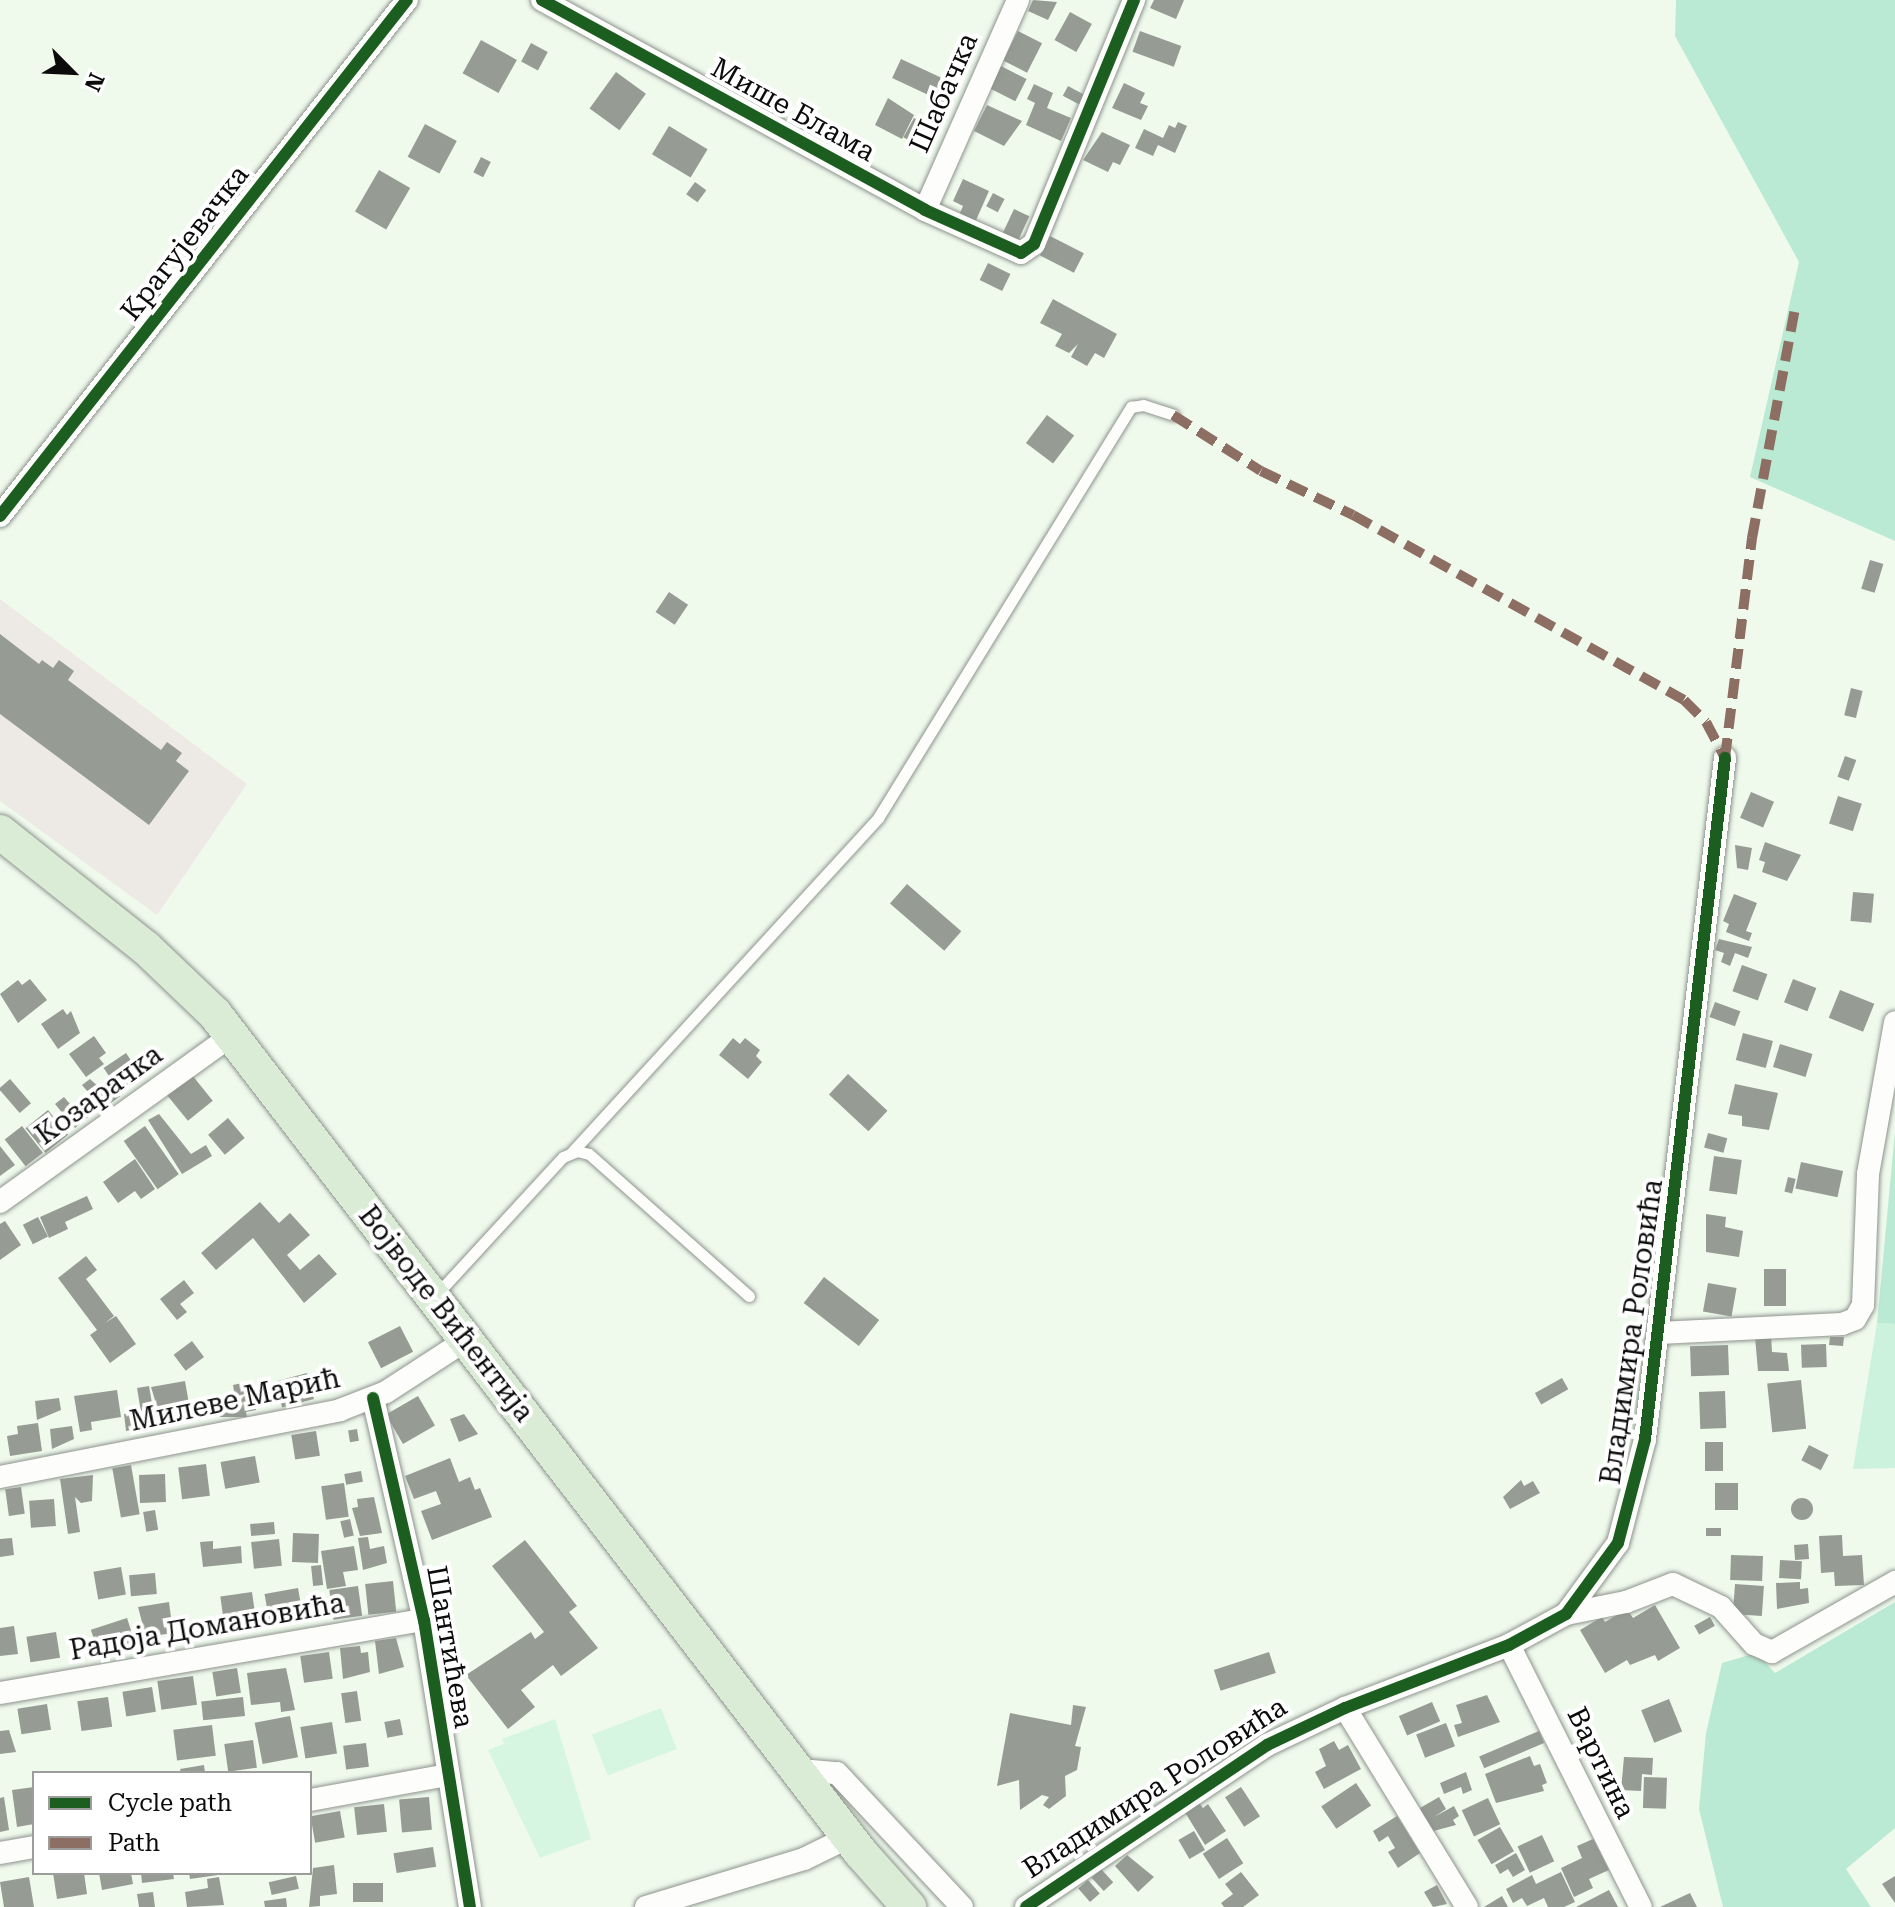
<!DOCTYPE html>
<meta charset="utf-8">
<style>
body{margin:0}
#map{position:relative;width:1895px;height:1907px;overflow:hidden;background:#effaed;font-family:"Roboto Serif",serif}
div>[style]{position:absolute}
.industrial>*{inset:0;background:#edeae5}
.green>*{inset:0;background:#ccf2de}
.forest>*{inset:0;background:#baead4}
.pitch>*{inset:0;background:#d6f6e1;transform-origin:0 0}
.building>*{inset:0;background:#969c94;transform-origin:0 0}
.round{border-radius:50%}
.roads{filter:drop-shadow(0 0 2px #8e938d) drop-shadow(0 0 2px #8e938d)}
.lane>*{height:11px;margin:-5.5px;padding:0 5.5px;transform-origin:5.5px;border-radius:5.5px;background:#fdfefc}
.street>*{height:22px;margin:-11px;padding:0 11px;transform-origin:11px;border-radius:11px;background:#fdfefc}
.primary>*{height:34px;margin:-17px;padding:0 17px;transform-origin:17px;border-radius:17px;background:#daecd6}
.quiet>*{height:10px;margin-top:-5px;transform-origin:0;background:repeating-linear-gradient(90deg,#8d6e63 0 20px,transparent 0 30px)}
.cycleway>*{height:12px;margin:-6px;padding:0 6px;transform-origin:6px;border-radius:6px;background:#1b5e20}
span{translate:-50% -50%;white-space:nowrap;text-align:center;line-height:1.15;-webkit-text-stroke:8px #fff;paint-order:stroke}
.street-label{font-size:28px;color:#0b0b0b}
.legend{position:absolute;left:32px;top:1771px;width:280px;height:104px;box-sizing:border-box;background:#fff;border:2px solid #9d9d9d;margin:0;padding:10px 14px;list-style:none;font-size:24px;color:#0b0b0b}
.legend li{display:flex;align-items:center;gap:16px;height:40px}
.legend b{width:40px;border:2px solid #9d9d9d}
.north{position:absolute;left:32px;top:32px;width:80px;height:80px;-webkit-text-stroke:6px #fff;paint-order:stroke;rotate:114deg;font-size:22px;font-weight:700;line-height:32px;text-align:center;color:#0b0b0b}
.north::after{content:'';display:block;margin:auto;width:28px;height:36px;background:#0b0b0b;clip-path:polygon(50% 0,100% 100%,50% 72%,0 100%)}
</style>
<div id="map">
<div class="industrial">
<div style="clip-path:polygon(0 599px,247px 784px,157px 915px,0 801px)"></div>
</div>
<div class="green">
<div style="clip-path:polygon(1877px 1323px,1895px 1324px,1895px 1468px,1853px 1469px)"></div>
</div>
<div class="forest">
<div style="clip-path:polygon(1676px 0,1895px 0,1895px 541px,1750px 477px,1799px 262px,1675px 36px)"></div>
<div style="clip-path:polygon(1895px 1131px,1895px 1324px,1877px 1323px)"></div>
<div style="clip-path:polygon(1895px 1602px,1895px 1828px,1846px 1869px,1871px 1907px,1723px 1907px,1699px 1809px,1706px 1733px,1722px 1663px,1756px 1653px,1775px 1673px)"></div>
</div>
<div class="pitch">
<div style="left:661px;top:1708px;width:44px;height:74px;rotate:69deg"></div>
<div style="clip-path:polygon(555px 1719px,591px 1839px,540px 1858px,488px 1750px,504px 1744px,502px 1739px)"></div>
</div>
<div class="building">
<div style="clip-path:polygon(1033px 0,1057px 2px,1048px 20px,1028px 11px)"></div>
<div style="clip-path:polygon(1154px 0,1184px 0,1176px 19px,1150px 8px)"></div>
<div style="left:1070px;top:12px;width:25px;height:32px;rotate:29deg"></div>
<div style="left:1018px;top:31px;width:27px;height:33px;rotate:27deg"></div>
<div style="left:1140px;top:31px;width:44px;height:22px;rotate:20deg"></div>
<div style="left:481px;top:40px;width:41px;height:38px;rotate:29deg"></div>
<div style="left:531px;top:43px;width:19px;height:21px;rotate:28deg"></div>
<div style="left:901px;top:59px;width:63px;height:21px;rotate:25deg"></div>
<div style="left:999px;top:65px;width:31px;height:25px;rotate:27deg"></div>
<div style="left:616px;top:72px;width:37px;height:45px;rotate:36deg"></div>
<div style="clip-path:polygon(1124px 83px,1145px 93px,1140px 103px,1148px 106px,1141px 120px,1112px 108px)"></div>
<div style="clip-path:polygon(1034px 84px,1053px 93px,1047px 108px,1071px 118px,1061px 141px,1026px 125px,1035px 103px,1027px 99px)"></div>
<div style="left:1068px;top:86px;width:19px;height:11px;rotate:28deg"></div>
<div style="clip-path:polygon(888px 98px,914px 115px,902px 139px,875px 125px)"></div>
<div style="clip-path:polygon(987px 105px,1022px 121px,1004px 146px,974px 131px)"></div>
<div style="left:914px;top:118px;width:10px;height:22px;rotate:29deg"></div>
<div style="clip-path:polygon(1178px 122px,1187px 126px,1175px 153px,1158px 145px,1153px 156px,1135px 148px,1144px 129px,1163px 138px,1169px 125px,1175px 128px)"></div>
<div style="left:425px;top:124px;width:36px;height:37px;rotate:28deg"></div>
<div style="left:669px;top:126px;width:45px;height:33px;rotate:31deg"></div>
<div style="clip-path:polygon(1102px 132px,1130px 145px,1120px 165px,1113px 162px,1108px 172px,1083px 160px)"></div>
<div style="left:481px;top:157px;width:11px;height:17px;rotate:27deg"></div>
<div style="left:379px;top:170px;width:36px;height:48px;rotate:30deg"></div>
<div style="clip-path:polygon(963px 179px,989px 191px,973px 227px,957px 220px,963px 206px,953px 201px)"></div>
<div style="left:695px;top:182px;width:14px;height:15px;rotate:36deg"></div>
<div style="left:993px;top:193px;width:13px;height:15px;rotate:27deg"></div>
<div style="left:1014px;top:209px;width:17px;height:31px;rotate:25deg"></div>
<div style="left:1050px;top:236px;width:38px;height:22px;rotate:27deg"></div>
<div style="left:988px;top:263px;width:25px;height:19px;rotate:26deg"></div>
<div style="clip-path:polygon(1053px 299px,1117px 334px,1104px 358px,1095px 353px,1087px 366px,1071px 357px,1078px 344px,1069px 353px,1055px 346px,1062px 334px,1040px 323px)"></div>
<div style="left:1047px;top:415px;width:34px;height:35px;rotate:37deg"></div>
<div style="left:1870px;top:560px;width:14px;height:30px;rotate:17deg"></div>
<div style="left:669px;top:592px;width:23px;height:24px;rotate:34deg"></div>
<div style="clip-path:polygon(0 634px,39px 664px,42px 660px,53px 668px,59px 660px,74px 671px,68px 680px,161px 750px,167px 742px,182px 753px,176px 761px,189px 771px,149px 825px,0 714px)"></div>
<div style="left:1851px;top:688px;width:12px;height:28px;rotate:14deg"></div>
<div style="left:1845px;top:756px;width:12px;height:22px;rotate:20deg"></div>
<div style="left:1751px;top:792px;width:25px;height:28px;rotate:23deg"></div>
<div style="left:1838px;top:796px;width:25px;height:29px;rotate:18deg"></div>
<div style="clip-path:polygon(1765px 842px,1801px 855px,1787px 881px,1762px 872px,1765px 862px,1759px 860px)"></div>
<div style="clip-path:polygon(1735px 845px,1752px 848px,1748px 870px,1737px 868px)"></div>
<div style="left:907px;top:884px;width:72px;height:26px;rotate:41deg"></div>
<div style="left:1853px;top:892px;width:21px;height:29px;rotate:5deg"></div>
<div style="clip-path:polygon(1734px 894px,1757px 903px,1746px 931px,1752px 933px,1749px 941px,1726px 932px,1729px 924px,1723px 921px)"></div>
<div style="clip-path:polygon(1719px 939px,1752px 947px,1748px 958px,1735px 953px,1730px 966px,1721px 962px,1724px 953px,1715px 950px)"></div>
<div style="left:1742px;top:965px;width:27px;height:28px;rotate:20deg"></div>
<div style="clip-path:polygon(30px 979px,47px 1000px,18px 1023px,0 994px,18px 980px,22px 985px)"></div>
<div style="left:1793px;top:979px;width:25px;height:25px;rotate:21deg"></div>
<div style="left:1840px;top:990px;width:37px;height:30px;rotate:22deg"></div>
<div style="left:1715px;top:1002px;width:27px;height:16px;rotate:20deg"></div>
<div style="clip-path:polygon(63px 1009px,67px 1015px,71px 1011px,80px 1033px,58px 1049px,41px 1024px)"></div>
<div style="left:1743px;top:1033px;width:31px;height:28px;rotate:15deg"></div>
<div style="clip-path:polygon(94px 1036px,106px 1053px,99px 1058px,104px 1064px,86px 1077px,69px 1054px)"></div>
<div style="clip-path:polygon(733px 1038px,740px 1044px,745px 1038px,760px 1050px,756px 1056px,762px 1062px,748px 1079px,719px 1055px)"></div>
<div style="left:1780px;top:1044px;width:34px;height:24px;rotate:17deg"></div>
<div style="left:126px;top:1053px;width:27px;height:27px;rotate:56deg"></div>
<div style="left:848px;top:1074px;width:54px;height:28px;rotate:43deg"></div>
<div style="left:192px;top:1075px;width:33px;height:32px;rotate:51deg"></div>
<div style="left:10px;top:1079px;width:32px;height:15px;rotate:49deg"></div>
<div style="clip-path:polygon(90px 1079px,102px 1090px,93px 1098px,82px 1085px)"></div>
<div style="clip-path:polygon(1735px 1084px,1778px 1093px,1769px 1130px,1742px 1126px,1742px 1116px,1728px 1114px)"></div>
<div style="left:112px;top:1085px;width:14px;height:19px;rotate:54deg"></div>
<div style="clip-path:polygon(64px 1097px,76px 1111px,86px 1102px,94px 1112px,75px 1128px,55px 1104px)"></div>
<div style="left:48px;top:1110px;width:32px;height:29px;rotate:51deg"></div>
<div style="clip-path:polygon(159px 1114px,191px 1154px,206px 1145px,212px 1156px,182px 1174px,148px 1120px)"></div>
<div style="left:228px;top:1118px;width:26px;height:26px;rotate:50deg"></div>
<div style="left:22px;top:1126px;width:34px;height:22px;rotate:52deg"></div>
<div style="left:145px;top:1126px;width:59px;height:26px;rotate:55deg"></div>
<div style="left:1708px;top:1133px;width:20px;height:15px;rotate:15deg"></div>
<div style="clip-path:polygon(0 1146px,15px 1165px,0 1176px)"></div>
<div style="left:1714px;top:1156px;width:28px;height:35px;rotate:8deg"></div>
<div style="clip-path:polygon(135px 1159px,155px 1189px,141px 1199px,135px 1191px,118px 1203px,103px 1182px)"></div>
<div style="left:1801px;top:1162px;width:43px;height:27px;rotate:12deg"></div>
<div style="left:1788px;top:1177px;width:8px;height:15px;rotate:14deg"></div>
<div style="clip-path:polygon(87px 1196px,93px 1209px,65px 1222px,68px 1229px,49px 1238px,40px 1217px)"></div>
<div style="clip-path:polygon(260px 1202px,279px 1223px,290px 1213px,310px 1235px,287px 1255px,300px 1270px,319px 1254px,337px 1274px,304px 1303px,253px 1238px,216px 1270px,201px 1253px)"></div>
<div style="clip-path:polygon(1706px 1214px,1726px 1217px,1725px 1227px,1743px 1231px,1739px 1257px,1706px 1252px)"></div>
<div style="left:38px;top:1217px;width:22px;height:17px;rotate:63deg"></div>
<div style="clip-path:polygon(5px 1221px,21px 1245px,0 1260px,0 1224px)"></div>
<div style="clip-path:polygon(86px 1256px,97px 1270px,86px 1279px,114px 1316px,105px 1323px,116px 1316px,136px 1344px,110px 1363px,90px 1335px,97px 1330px,58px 1278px)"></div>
<div style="left:1764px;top:1269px;width:22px;height:37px"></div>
<div style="left:824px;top:1277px;width:70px;height:33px;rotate:38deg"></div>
<div style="clip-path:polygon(184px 1280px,194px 1293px,180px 1304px,187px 1312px,177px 1320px,160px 1299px)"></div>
<div style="left:1708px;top:1283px;width:29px;height:29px;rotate:10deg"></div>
<div style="left:400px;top:1326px;width:29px;height:36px;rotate:63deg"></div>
<div style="clip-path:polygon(1771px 1335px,1772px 1352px,1787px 1353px,1789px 1371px,1758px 1371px,1755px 1337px)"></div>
<div style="clip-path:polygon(1830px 1337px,1844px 1337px,1843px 1346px,1829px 1345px)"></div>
<div style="left:192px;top:1341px;width:20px;height:23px;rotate:53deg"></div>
<div style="left:1826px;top:1344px;width:23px;height:25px;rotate:88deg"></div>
<div style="left:1728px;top:1345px;width:30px;height:38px;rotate:88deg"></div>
<div style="left:307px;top:1373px;width:27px;height:33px;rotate:75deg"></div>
<div style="left:1562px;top:1378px;width:13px;height:31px;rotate:61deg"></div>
<div style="left:1801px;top:1380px;width:49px;height:34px;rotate:84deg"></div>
<div style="clip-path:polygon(185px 1381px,192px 1421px,163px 1426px,151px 1387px)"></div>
<div style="clip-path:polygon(251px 1381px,256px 1410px,246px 1412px,247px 1417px,220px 1417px,217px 1401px,235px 1397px,233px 1385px)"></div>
<div style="clip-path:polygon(149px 1386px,156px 1426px,126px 1431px,124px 1414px,141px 1412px,137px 1388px)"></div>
<div style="clip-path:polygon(117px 1390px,121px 1417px,91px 1422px,92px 1430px,80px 1432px,74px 1396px)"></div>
<div style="left:1725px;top:1391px;width:37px;height:26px;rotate:88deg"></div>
<div style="left:418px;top:1396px;width:34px;height:37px;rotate:60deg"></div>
<div style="clip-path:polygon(59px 1398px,61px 1410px,37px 1420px,35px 1401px)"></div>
<div style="clip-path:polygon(464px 1414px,478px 1434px,459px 1442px,450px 1419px)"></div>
<div style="clip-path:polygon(38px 1423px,42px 1451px,10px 1456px,7px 1436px,18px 1434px,17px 1426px)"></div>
<div style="clip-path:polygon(72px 1426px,74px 1439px,52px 1449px,50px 1429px)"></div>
<div style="left:357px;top:1429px;width:12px;height:9px;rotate:81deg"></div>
<div style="left:316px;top:1431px;width:25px;height:25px;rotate:81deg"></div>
<div style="left:1705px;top:1442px;width:18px;height:29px"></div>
<div style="left:1809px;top:1445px;width:22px;height:17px;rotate:27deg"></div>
<div style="left:255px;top:1456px;width:27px;height:35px;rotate:80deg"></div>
<div style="clip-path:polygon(450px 1458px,459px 1482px,470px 1477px,475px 1490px,480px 1488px,492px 1517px,432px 1540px,421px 1511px,441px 1504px,436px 1491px,414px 1499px,405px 1476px)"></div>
<div style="left:206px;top:1464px;width:32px;height:28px;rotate:83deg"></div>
<div style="left:131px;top:1465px;width:50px;height:19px;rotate:80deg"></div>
<div style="left:361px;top:1471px;width:11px;height:17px;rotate:80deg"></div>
<div style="left:165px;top:1474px;width:28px;height:26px;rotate:88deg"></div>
<div style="clip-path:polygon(93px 1475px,92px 1501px,81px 1503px,75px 1497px,80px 1532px,68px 1534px,60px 1479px)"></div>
<div style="clip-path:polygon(1521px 1480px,1524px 1486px,1533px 1481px,1540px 1493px,1510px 1509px,1503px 1497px)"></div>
<div style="left:344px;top:1483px;width:34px;height:23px;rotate:82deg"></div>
<div style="left:1715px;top:1483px;width:23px;height:27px"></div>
<div style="left:21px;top:1487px;width:27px;height:16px;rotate:82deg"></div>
<div style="clip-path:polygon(374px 1497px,382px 1533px,360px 1536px,352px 1508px,358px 1507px,357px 1499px)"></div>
<div class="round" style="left:1791px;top:1498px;width:22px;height:22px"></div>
<div style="left:54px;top:1499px;width:27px;height:25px;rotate:86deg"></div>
<div style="left:155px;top:1510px;width:20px;height:12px;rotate:81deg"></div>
<div style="left:350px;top:1519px;width:17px;height:10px;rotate:77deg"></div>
<div style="left:274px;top:1522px;width:12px;height:24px;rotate:85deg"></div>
<div style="left:1721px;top:1528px;width:8px;height:15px;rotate:90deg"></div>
<div style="left:293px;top:1533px;width:26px;height:29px;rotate:2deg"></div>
<div style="clip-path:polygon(1842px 1535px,1843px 1556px,1862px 1555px,1864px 1585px,1835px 1586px,1834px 1572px,1821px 1573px,1819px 1536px)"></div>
<div style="clip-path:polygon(368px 1537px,370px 1549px,384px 1546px,387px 1563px,363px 1570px,358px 1538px)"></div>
<div style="clip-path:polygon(12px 1538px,14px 1555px,0 1557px,0 1539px)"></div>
<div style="left:279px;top:1539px;width:27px;height:28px;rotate:84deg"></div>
<div style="clip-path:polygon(525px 1540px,577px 1606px,569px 1612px,598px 1648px,561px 1676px,553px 1665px,521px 1690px,535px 1707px,508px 1729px,466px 1675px,531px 1632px,535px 1639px,544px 1632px,492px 1566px)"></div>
<div style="clip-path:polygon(213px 1541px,213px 1549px,241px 1546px,242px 1563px,203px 1567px,200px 1542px)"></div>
<div style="left:1808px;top:1544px;width:15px;height:14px;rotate:86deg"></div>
<div style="clip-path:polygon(354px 1546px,358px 1570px,343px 1572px,346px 1586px,327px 1589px,321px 1551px)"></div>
<div style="left:1731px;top:1555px;width:32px;height:25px;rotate:2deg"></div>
<div style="left:1780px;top:1560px;width:22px;height:18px;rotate:3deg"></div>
<div style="left:321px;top:1565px;width:20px;height:10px;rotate:84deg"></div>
<div style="left:121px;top:1567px;width:28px;height:28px;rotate:80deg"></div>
<div style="left:155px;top:1573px;width:21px;height:26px;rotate:85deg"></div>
<div style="left:393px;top:1581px;width:31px;height:28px;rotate:84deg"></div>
<div style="clip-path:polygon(1800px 1582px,1800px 1589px,1808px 1588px,1809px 1603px,1777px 1609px,1776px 1583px)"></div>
<div style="left:1735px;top:1584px;width:29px;height:30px;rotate:4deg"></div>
<div style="left:358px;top:1586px;width:30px;height:29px;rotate:82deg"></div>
<div style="left:298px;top:1588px;width:27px;height:34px;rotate:80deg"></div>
<div style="left:252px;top:1592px;width:37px;height:32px;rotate:82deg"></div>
<div style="clip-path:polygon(169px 1602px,173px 1633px,146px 1637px,138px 1607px)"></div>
<div style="clip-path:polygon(1655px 1605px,1680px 1648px,1658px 1661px,1655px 1655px,1630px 1665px,1627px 1660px,1605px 1673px,1580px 1630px,1602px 1617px,1605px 1622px,1627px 1609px,1633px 1618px)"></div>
<div style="left:1710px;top:1617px;width:10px;height:18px;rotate:61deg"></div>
<div style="left:127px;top:1618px;width:28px;height:38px;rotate:72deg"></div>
<div style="clip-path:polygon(14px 1626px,18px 1654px,0 1656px,0 1628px)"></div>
<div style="left:56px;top:1632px;width:26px;height:30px;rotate:81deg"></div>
<div style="clip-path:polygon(396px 1638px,404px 1667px,379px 1674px,375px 1641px)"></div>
<div style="clip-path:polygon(360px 1646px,361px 1653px,368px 1652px,370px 1672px,343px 1679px,340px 1648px)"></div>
<div style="left:329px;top:1652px;width:27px;height:29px;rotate:82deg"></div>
<div style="left:1269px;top:1652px;width:22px;height:58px;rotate:72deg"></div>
<div style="left:237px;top:1668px;width:25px;height:25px;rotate:81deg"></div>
<div style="clip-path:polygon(286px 1668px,295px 1710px,281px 1712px,280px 1702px,251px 1705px,247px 1673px)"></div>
<div style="left:193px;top:1676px;width:29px;height:36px;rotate:82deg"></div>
<div style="left:152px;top:1687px;width:25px;height:30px;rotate:81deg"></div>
<div style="left:357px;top:1691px;width:30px;height:16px;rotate:82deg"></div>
<div style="clip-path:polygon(1487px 1695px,1500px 1722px,1458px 1737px,1454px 1725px,1462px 1723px,1456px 1705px)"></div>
<div style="left:108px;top:1697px;width:30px;height:31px;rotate:82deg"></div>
<div style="left:243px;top:1697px;width:19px;height:42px;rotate:84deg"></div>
<div style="left:1669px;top:1699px;width:35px;height:30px;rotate:68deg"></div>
<div style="left:1432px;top:1702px;width:21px;height:36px;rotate:67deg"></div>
<div style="left:47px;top:1704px;width:26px;height:30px;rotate:81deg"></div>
<div style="clip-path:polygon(1073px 1705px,1086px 1707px,1075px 1746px,1081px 1747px,1077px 1770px,1065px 1776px,1066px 1796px,1049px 1809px,1043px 1805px,1049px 1797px,1042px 1795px,1020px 1810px,1019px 1780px,997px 1786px,1010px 1713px,1071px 1725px)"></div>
<div style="left:290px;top:1716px;width:42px;height:36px;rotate:79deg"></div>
<div style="left:400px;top:1719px;width:16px;height:16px;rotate:79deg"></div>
<div style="left:332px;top:1722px;width:32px;height:32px;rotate:81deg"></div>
<div style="left:1446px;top:1723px;width:25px;height:32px;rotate:69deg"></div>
<div style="left:212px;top:1725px;width:31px;height:39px;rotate:83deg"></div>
<div style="clip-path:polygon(9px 1730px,16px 1752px,0 1754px,0 1731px)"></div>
<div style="left:1539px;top:1731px;width:13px;height:65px;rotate:67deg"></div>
<div style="left:253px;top:1740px;width:28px;height:29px;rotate:82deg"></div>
<div style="clip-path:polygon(1334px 1741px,1339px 1750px,1348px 1745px,1361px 1769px,1324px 1789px,1315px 1772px,1326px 1766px,1319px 1749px)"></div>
<div style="left:366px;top:1743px;width:24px;height:23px;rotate:83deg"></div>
<div style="clip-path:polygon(1530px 1756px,1534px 1766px,1540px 1764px,1547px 1783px,1542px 1785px,1544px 1791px,1496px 1803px,1485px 1774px)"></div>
<div style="clip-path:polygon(1624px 1757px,1653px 1758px,1652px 1775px,1642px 1774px,1641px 1791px,1621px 1790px)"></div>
<div style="clip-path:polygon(204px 1765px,205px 1773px,181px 1773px,180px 1769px)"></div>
<div style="clip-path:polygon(1466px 1772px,1472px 1790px,1463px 1794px,1461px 1787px,1444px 1794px,1440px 1783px)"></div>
<div style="left:1644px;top:1777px;width:23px;height:31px;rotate:2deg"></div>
<div style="left:1356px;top:1783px;width:27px;height:42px;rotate:56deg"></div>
<div style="clip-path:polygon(34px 1787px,34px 1824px,17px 1827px,12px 1790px)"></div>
<div style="left:1241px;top:1787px;width:35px;height:19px;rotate:57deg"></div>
<div style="clip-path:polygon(4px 1797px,9px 1830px,0 1832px,0 1798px)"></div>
<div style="left:429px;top:1797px;width:33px;height:30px;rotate:85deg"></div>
<div style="clip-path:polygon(1439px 1797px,1446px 1809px,1434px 1817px,1454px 1806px,1459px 1816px,1453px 1820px,1456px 1825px,1430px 1832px,1420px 1808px)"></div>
<div style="left:1488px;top:1798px;width:29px;height:29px;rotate:65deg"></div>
<div style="clip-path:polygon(1197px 1800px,1203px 1808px,1208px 1804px,1226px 1831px,1205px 1845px,1183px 1809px)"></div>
<div style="left:384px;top:1804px;width:28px;height:30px;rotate:84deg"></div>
<div style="left:340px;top:1811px;width:27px;height:30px;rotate:80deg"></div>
<div style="clip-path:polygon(1397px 1816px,1420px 1853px,1398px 1868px,1388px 1852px,1395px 1848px,1388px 1836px,1379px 1842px,1373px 1831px)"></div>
<div style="left:1500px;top:1827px;width:28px;height:26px;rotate:60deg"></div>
<div style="left:1194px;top:1831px;width:22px;height:18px;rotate:60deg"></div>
<div style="left:1542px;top:1835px;width:29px;height:27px;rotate:65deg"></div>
<div style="left:1227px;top:1838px;width:30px;height:29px;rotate:57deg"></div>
<div style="clip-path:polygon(1593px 1839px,1609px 1870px,1589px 1879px,1593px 1888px,1574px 1897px,1561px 1868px,1582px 1858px,1577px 1846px)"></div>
<div style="left:433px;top:1847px;width:20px;height:40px;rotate:81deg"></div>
<div style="clip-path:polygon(1516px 1853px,1525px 1870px,1513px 1877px,1508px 1869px,1500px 1874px,1495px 1865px)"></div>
<div style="clip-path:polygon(1127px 1855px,1154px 1877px,1138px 1892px,1115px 1866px)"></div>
<div style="clip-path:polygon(334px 1865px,337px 1894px,320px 1896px,320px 1906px,309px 1907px,313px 1868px)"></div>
<div style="left:1101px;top:1869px;width:18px;height:13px;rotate:47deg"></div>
<div style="clip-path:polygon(1241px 1872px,1259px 1895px,1243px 1907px,1224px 1907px,1221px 1903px,1233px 1894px,1225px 1884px)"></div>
<div style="clip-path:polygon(1561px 1872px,1575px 1902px,1564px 1907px,1548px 1907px,1544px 1898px,1527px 1906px,1522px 1898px,1513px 1903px,1506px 1889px,1532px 1875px,1536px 1884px)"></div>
<div style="clip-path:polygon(53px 1873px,84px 1873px,87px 1894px,57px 1899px)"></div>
<div style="clip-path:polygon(99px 1873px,131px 1873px,133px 1884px,102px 1890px)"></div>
<div style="clip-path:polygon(141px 1873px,173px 1873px,174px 1879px,142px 1883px)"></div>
<div style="clip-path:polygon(189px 1873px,218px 1873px,218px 1875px,190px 1879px)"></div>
<div style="left:296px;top:1876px;width:13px;height:28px;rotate:77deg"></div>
<div style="clip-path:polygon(1895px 1876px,1895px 1903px,1882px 1884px)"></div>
<div style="clip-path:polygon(29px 1877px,34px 1907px,4px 1907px,0 1882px)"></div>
<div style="clip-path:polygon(219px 1877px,224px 1905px,187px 1907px,185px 1892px,208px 1888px,207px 1879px)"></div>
<div style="left:1088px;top:1880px;width:18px;height:13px;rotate:49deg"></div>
<div style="left:353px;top:1883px;width:30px;height:19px"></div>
<div style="clip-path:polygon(1437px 1885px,1447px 1904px,1433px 1907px,1424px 1892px)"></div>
<div style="clip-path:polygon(1609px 1890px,1618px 1907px,1576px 1907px)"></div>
<div style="clip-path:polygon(153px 1892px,155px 1907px,139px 1907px,137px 1894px)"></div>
<div style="clip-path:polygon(1690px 1893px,1697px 1907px,1660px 1907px)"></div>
<div style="clip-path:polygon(1502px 1896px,1508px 1907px,1484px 1907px)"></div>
<div style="clip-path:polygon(286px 1898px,287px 1907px,265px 1907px,264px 1901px)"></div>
</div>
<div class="roads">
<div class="lane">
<div style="left:572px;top:1152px;width:453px;rotate:-47.5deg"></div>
<div style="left:878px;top:818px;width:483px;rotate:-58.4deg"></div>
<div style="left:1131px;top:407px;width:12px;rotate:-9deg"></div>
<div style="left:1143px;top:405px;width:32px;rotate:18deg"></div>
<div style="left:435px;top:1296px;width:189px;rotate:-47.4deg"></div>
<div style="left:563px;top:1157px;width:15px;rotate:-23deg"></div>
<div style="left:577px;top:1151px;width:12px;rotate:14deg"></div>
<div style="left:589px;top:1154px;width:214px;rotate:41.6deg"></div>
</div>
<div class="street">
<div style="left:542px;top:0;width:437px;rotate:28.7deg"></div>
<div style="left:925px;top:210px;width:105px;rotate:24.1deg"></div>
<div style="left:1021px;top:253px;width:16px;rotate:-35deg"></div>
<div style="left:1034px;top:244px;width:264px;rotate:-67.7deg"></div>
<div style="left:925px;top:210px;width:230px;rotate:-66.1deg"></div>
<div style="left:0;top:516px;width:657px;rotate:-51.74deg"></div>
<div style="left:0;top:1202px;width:286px;rotate:-35.7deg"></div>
<div style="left:1659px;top:1333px;width:183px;rotate:-2.8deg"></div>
<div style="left:1842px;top:1324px;width:14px;rotate:-21deg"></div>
<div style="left:1855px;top:1319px;width:16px;rotate:-60deg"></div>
<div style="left:1863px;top:1305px;width:131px;rotate:-87.8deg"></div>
<div style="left:1868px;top:1174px;width:154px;rotate:-79.9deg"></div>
<div style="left:373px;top:1398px;width:228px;rotate:77.1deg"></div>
<div style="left:424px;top:1620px;width:291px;rotate:80.9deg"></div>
<div style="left:0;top:1477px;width:347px;rotate:-11.1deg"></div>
<div style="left:340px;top:1410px;width:49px;rotate:-21.4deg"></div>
<div style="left:386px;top:1392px;width:95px;rotate:-33deg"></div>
<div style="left:1566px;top:1614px;width:61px;rotate:-11.3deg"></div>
<div style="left:1626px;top:1602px;width:50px;rotate:-21deg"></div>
<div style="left:1673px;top:1584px;width:53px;rotate:25.6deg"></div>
<div style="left:1721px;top:1607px;width:50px;rotate:48.3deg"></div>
<div style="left:1754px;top:1644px;width:20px;rotate:24deg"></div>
<div style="left:1772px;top:1652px;width:142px;rotate:-29.6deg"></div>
<div style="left:1509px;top:1645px;width:293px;rotate:63.3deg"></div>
<div style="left:0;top:1693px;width:430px;rotate:-9.8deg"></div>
<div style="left:1345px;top:1708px;width:233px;rotate:58.5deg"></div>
<div style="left:800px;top:1770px;width:37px;rotate:5deg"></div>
<div style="left:837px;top:1773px;width:183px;rotate:47deg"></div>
<div style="left:310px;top:1800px;width:140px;rotate:-10.3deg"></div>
<div style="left:0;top:1853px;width:35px;rotate:-10deg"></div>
<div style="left:646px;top:1907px;width:165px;rotate:-16.9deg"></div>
<div style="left:804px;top:1859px;width:50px;rotate:-26.1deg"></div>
<div style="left:1026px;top:1907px;width:290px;rotate:-33.9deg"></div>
<div style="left:1267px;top:1745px;width:86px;rotate:-25.4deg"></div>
<div style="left:1345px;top:1708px;width:176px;rotate:-21deg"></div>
<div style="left:1509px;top:1645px;width:65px;rotate:-28.5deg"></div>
<div style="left:1566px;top:1614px;width:88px;rotate:-53.8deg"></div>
<div style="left:1618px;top:1543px;width:107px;rotate:-75.4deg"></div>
<div style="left:1645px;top:1439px;width:686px;rotate:-83.3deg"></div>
</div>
<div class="primary">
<div style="left:0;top:832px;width:186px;rotate:38.5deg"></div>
<div style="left:146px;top:948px;width:95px;rotate:43.7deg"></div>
<div style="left:215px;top:1014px;width:1057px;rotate:52.41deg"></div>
<div style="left:860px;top:1852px;width:74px;rotate:48.3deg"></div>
</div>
</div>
<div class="quiet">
<div style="left:1173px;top:415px;width:104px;rotate:32.5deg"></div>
<div style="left:1261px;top:471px;width:102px;rotate:25.6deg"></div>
<div style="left:1353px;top:515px;width:379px;rotate:29.2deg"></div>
<div style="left:1684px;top:700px;width:31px;rotate:45deg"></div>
<div style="left:1706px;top:722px;width:41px;rotate:62.2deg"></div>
<div style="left:1725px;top:758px;width:222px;rotate:-83deg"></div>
<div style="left:1752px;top:538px;width:238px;rotate:-79.4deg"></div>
</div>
<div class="cycleway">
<div style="left:542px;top:0;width:437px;rotate:28.7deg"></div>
<div style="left:925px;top:210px;width:105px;rotate:24.1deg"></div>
<div style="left:1021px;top:253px;width:16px;rotate:-35deg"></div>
<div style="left:1034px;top:244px;width:264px;rotate:-67.7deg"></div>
<div style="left:0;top:516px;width:657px;rotate:-51.74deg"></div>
<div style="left:373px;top:1398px;width:228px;rotate:77.1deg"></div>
<div style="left:424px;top:1620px;width:291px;rotate:80.9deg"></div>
<div style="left:1026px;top:1907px;width:290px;rotate:-33.9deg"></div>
<div style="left:1267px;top:1745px;width:86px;rotate:-25.4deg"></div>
<div style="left:1345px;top:1708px;width:176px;rotate:-21deg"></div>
<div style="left:1509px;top:1645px;width:65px;rotate:-28.5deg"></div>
<div style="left:1566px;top:1614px;width:88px;rotate:-53.8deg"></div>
<div style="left:1618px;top:1543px;width:107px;rotate:-75.4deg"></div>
<div style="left:1645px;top:1439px;width:686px;rotate:-83.3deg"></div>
</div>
<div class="street-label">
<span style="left:944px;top:93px;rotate:-66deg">Шабачка</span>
<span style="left:793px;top:110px;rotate:29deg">Мише Блама</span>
<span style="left:185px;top:243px;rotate:-52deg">Крагујевачка</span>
<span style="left:99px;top:1095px;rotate:-36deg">Козарачка</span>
<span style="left:446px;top:1314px;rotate:52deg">Војводе Вићентија</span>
<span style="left:1632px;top:1332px;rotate:-82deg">Владимира Роловића</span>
<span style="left:235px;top:1400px;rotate:-12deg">Милеве Марић</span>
<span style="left:207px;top:1627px;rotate:-10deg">Радоја Домановића</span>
<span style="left:450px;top:1647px;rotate:80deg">Шантићева</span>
<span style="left:1601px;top:1763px;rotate:64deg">Вартина</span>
<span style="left:1155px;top:1788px;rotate:-33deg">Владимира Роловића</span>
</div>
<ul class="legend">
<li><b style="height:10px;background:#1b5e20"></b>Cycle path</li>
<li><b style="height:10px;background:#8d6e63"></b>Path</li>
</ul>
<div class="north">N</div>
</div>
